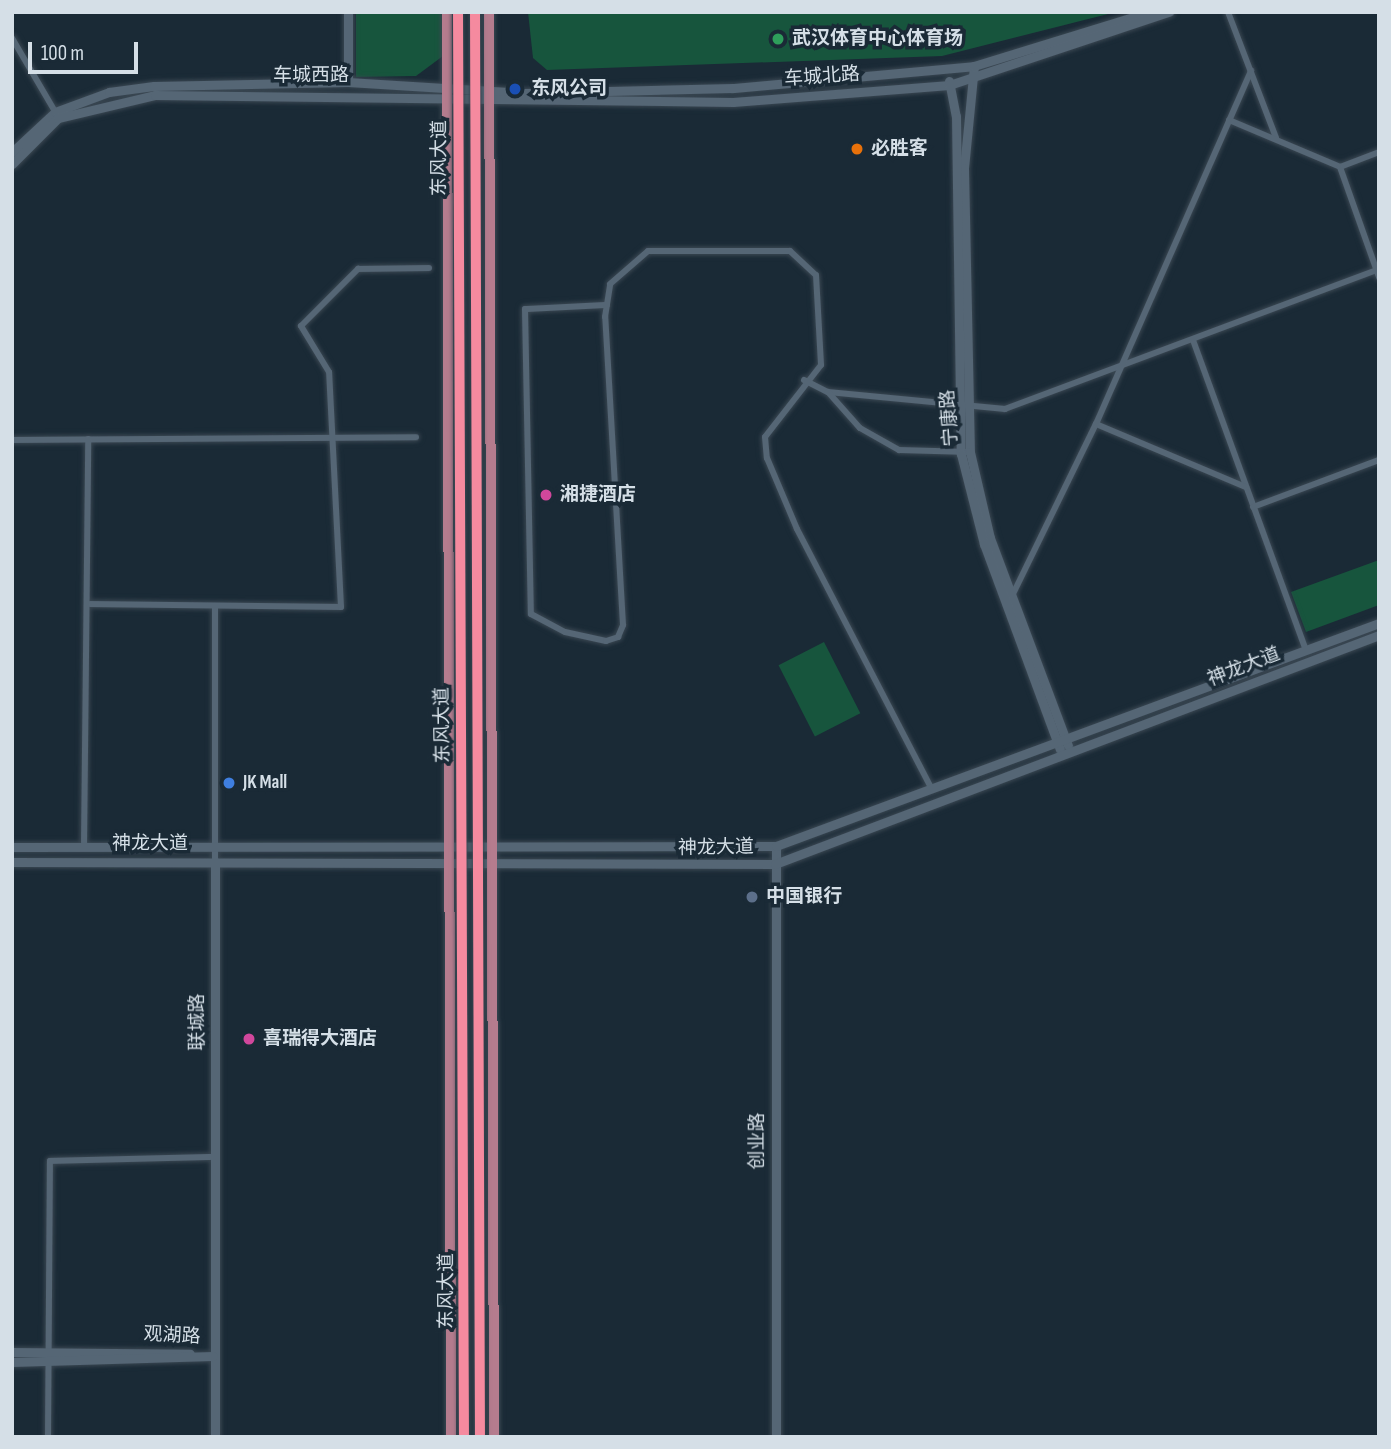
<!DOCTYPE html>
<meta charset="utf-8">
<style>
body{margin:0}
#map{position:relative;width:1391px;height:1449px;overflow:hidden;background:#1a2a36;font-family:"Sofia Sans Condensed","Noto Sans SC",sans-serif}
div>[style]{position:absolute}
.green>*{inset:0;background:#17553d;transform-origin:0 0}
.roads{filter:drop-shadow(0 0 2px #3a4752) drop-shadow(0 0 2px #3a4752)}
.street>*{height:6px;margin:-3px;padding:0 3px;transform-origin:3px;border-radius:3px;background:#556675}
.secondary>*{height:9px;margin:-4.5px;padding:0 4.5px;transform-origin:4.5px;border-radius:4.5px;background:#556675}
.primary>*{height:10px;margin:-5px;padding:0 5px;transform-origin:5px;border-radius:5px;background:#b57c8e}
.bridges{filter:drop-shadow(0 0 2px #3a4752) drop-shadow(0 0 2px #3a4752)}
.highway-bridge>*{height:10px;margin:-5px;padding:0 5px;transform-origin:5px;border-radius:5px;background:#f58a9f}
.dots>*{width:19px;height:19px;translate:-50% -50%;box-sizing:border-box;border:4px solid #1a2a36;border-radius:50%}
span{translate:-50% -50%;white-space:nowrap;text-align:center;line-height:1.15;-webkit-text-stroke:7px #1a2a36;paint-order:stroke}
.poi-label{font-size:19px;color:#d5dfe7;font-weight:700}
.left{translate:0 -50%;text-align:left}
.street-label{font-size:19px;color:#d5dfe7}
.frame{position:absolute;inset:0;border:14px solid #d5dfe7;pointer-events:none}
.scale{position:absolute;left:28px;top:42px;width:110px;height:32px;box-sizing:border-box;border:4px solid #d5dfe7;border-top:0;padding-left:9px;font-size:21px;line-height:24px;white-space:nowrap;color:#d5dfe7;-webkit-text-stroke:5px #1a2a36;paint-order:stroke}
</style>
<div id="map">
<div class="green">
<div style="clip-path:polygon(356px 12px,448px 12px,443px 56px,416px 76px,356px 77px)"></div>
<div style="clip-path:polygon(528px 12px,1116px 12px,942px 56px,547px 70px,533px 58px)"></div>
<div style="clip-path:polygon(1379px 560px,1379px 605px,1306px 632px,1291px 592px)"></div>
<div style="left:824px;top:642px;width:80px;height:51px;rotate:63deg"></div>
</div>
<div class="roads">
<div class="street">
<div style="left:1228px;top:12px;width:135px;rotate:69.1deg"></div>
<div style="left:12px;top:38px;width:89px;rotate:59.7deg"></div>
<div style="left:1229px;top:120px;width:121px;rotate:22.9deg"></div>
<div style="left:1340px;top:167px;width:42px;rotate:-21deg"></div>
<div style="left:1340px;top:167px;width:117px;rotate:70.5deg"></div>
<div style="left:607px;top:305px;width:82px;rotate:177.2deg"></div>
<div style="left:525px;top:309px;width:305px;rotate:88.9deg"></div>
<div style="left:531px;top:614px;width:38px;rotate:28deg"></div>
<div style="left:565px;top:632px;width:42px;rotate:12.4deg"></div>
<div style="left:606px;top:641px;width:13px;rotate:-18deg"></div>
<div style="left:618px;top:637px;width:13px;rotate:-67deg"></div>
<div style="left:623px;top:625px;width:309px;rotate:-93.3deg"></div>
<div style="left:605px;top:317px;width:33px;rotate:-81deg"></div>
<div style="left:610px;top:284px;width:50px;rotate:-41deg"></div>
<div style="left:648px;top:251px;width:142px"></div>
<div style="left:790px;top:251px;width:35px;rotate:43deg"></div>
<div style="left:816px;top:275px;width:90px;rotate:86.8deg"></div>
<div style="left:821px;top:365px;width:91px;rotate:127.9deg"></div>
<div style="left:765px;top:437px;width:21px;rotate:85deg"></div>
<div style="left:767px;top:458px;width:77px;rotate:67.1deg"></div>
<div style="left:797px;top:529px;width:293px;rotate:62.6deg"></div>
<div style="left:1193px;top:340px;width:331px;rotate:70deg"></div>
<div style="left:804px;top:380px;width:27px;rotate:27deg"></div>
<div style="left:828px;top:392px;width:178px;rotate:5.5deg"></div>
<div style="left:1005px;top:409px;width:396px;rotate:-20.5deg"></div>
<div style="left:828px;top:392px;width:48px;rotate:48.4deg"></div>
<div style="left:860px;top:428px;width:45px;rotate:29.4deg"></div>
<div style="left:899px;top:450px;width:71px;rotate:1.6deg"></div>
<div style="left:1096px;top:424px;width:163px;rotate:22.8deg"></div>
<div style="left:12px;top:440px;width:404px;rotate:-0.4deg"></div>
<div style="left:1253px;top:507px;width:134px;rotate:-20.5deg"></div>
<div style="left:1011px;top:598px;width:194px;rotate:-64deg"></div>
<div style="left:1096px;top:424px;width:386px;rotate:-66.3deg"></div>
<div style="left:90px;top:604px;width:251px;rotate:0.7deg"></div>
<div style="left:341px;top:607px;width:235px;rotate:-92.9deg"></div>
<div style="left:329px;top:372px;width:54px;rotate:-121.3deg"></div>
<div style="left:301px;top:326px;width:81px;rotate:-45deg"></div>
<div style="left:358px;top:269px;width:71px;rotate:-0.8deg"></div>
<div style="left:84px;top:847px;width:408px;rotate:-89.4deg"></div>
<div style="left:215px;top:862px;width:256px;rotate:-90deg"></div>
<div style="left:48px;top:1437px;width:276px;rotate:-89.6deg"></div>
<div style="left:50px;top:1161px;width:166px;rotate:-1.4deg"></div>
</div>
<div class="secondary">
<div style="left:974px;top:66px;width:102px;rotate:95.6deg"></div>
<div style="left:964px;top:168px;width:284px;rotate:88.8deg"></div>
<div style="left:970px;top:452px;width:88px;rotate:76.9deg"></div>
<div style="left:990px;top:538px;width:222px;rotate:69.4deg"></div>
<div style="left:949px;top:81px;width:36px;rotate:79deg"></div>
<div style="left:956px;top:116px;width:338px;rotate:89.2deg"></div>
<div style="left:961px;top:454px;width:93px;rotate:75.7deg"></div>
<div style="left:984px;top:544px;width:219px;rotate:69.7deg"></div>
<div style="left:348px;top:82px;width:70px;rotate:-90deg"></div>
<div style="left:12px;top:152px;width:59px;rotate:-42.9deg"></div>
<div style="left:55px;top:112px;width:58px;rotate:-20.3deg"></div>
<div style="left:109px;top:92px;width:45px;rotate:-7.6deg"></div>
<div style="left:154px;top:86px;width:194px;rotate:-1.2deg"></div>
<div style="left:348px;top:82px;width:177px;rotate:3.6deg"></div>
<div style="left:525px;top:93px;width:208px;rotate:-1.4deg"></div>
<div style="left:733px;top:88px;width:242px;rotate:-5.2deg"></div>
<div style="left:974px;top:66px;width:183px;rotate:-17.1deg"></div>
<div style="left:12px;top:164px;width:65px;rotate:-45deg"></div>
<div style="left:58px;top:118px;width:100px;rotate:-13.3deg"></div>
<div style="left:155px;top:95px;width:578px;rotate:0.69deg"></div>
<div style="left:733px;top:102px;width:217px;rotate:-4.5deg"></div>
<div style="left:949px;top:85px;width:232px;rotate:-18.4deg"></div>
<div style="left:776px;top:846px;width:591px;rotate:90deg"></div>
<div style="left:12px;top:847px;width:764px;rotate:-0.07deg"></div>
<div style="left:776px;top:846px;width:643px;rotate:-20.3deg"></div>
<div style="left:12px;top:862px;width:763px;rotate:0.15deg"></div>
<div style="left:775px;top:864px;width:646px;rotate:-20.76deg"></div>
<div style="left:215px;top:862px;width:575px;rotate:90deg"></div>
<div style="left:12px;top:1352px;width:178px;rotate:0.6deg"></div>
<div style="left:12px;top:1362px;width:201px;rotate:-1.7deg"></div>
</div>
<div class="primary">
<div style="left:447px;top:12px;width:1425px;rotate:89.84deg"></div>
<div style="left:489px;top:12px;width:1425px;rotate:89.8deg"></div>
</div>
</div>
<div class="bridges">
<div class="highway-bridge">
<div style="left:458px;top:12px;width:1425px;rotate:89.76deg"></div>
<div style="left:475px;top:12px;width:1425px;rotate:89.8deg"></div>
</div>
</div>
<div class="dots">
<div style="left:778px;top:39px;background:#2e9e5b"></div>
<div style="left:515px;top:89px;background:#1a4fb4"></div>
<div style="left:857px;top:149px;background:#e8710a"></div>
<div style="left:546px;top:495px;background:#d1479c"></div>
<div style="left:229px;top:783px;background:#3f7fe0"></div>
<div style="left:752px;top:897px;background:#5c6f8a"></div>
<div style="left:249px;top:1039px;background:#d1479c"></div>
</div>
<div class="poi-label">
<span class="left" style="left:792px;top:39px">武汉体育中心体育场</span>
<span class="left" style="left:531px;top:89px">东风公司</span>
<span class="left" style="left:871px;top:149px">必胜客</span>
<span class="left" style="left:560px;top:495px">湘捷酒店</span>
<span class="left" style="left:243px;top:783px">JK Mall</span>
<span class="left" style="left:766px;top:897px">中国银行</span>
<span class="left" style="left:263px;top:1039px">喜瑞得大酒店</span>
</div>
<div class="street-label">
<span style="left:311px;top:76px">车城西路</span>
<span style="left:822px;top:77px;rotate:-4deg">车城北路</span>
<span style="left:440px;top:158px;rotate:-90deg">东风大道</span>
<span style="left:950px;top:418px;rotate:-94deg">宁康路</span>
<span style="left:1244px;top:667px;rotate:-21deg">神龙大道</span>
<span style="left:443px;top:725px;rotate:-91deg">东风大道</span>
<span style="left:150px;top:844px">神龙大道</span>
<span style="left:716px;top:848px;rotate:-1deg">神龙大道</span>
<span style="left:198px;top:1022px;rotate:-90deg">联城路</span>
<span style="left:758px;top:1141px;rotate:-90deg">创业路</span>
<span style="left:447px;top:1291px;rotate:-90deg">东风大道</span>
<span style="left:172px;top:1336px;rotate:3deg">观湖路</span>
</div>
<div class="frame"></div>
<div class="scale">100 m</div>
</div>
